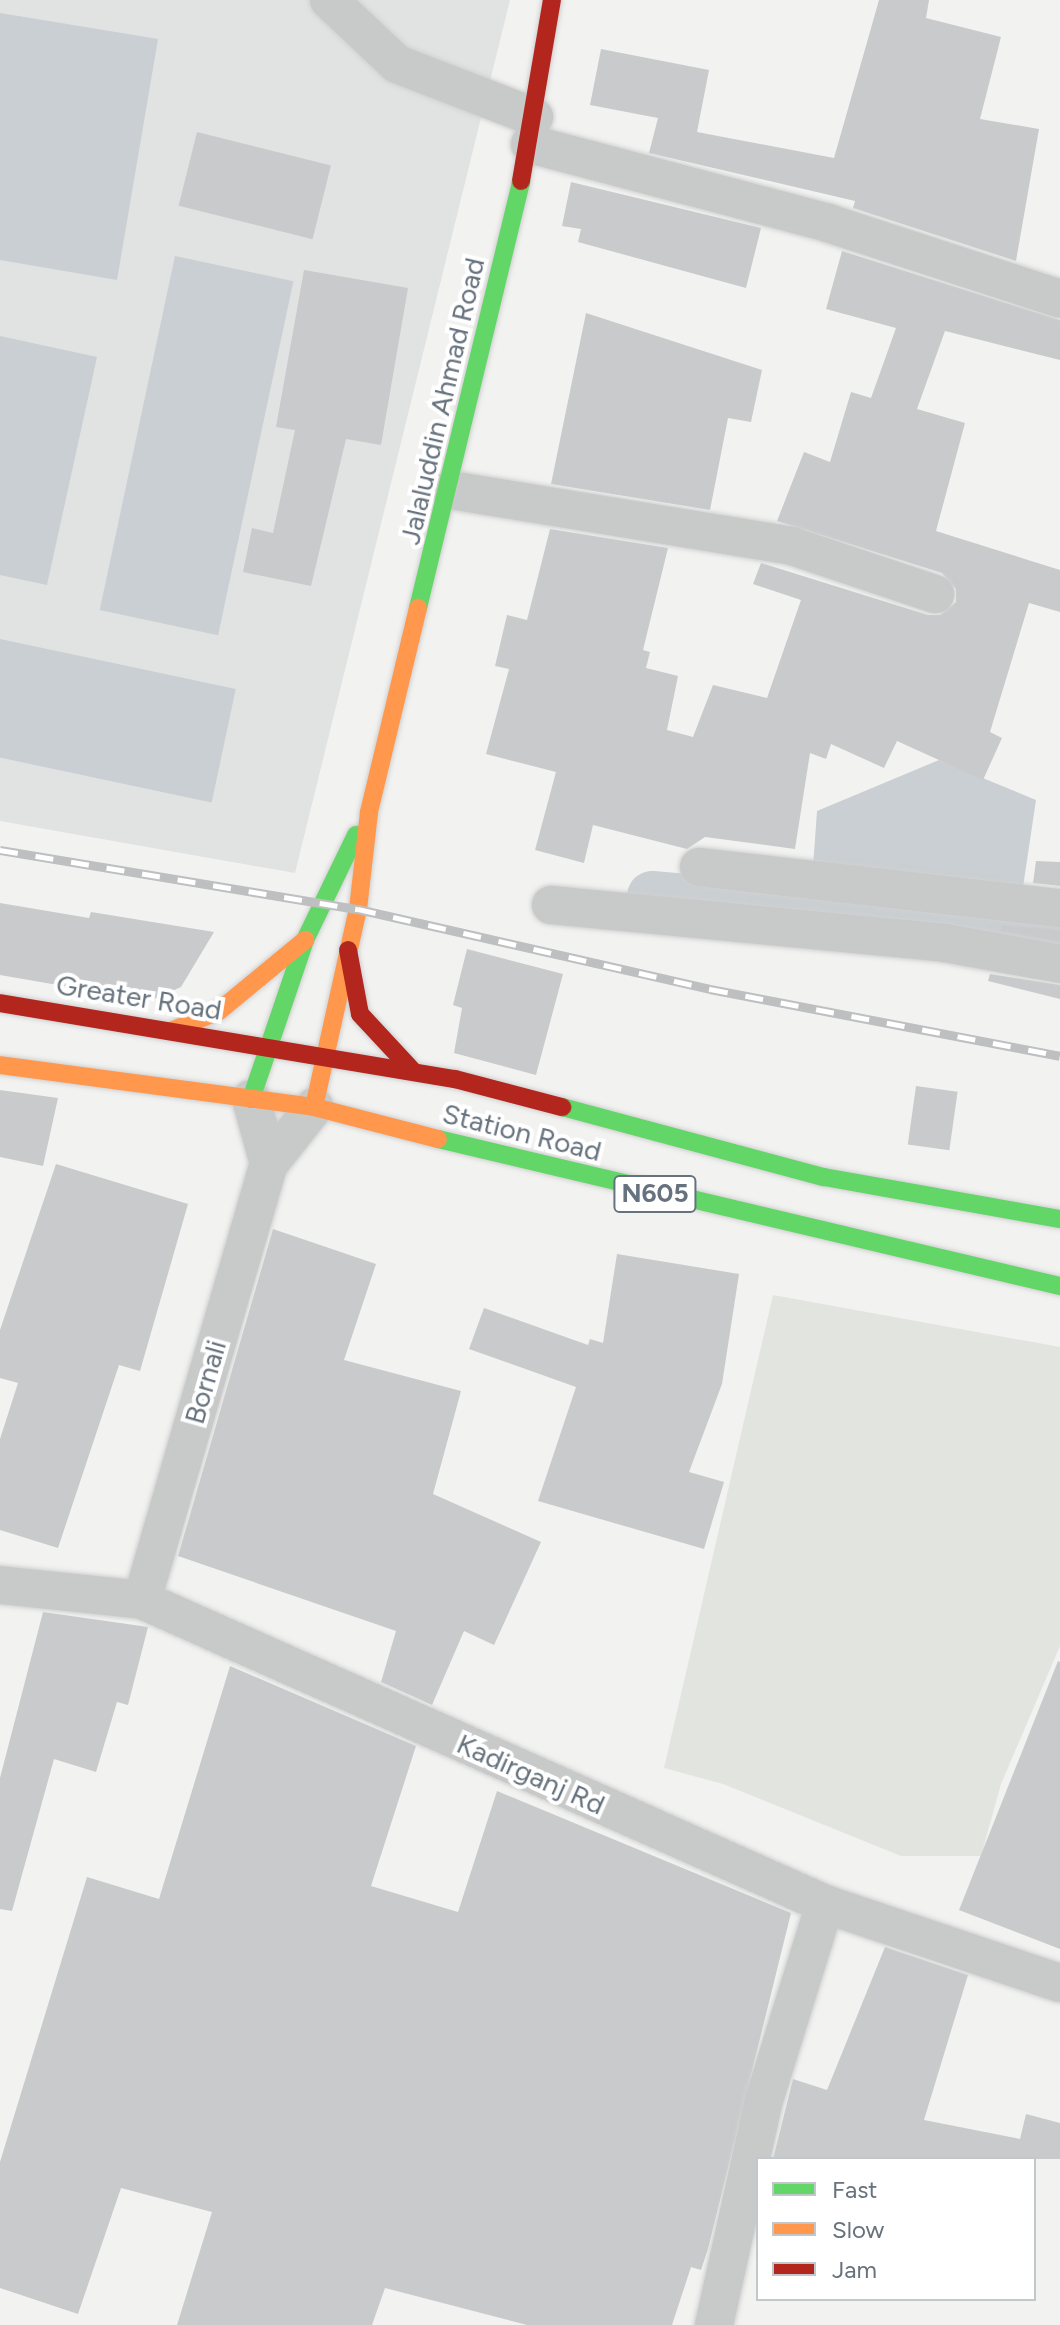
<!DOCTYPE html>
<style>
body{margin:0}
#map{position:relative;width:1060px;height:2325px;overflow:hidden;background:#f2f2f1;font-family:Figtree,sans-serif}
div>[style]{position:absolute}
.built>*{inset:0;background:#e1e2e2}
.green>*{inset:0;background:#e2e5df}
.water>*{inset:0;background:#c9cfd2;transform-origin:0 0}
.canal>*{height:50px;margin:-25px;padding:0 25px;transform-origin:25px;border-radius:25px;background:#c9cfd2}
.building>*{inset:0;background:#c9cacb;transform-origin:0 0}
.roads{filter:drop-shadow(0 0 2px #d0d0d1) drop-shadow(0 0 2px #d0d0d1)}
.street>*{height:38px;margin:-19px;padding:0 19px;transform-origin:19px;border-radius:19px;background:#c8c9c9}
.fast>*{height:18px;margin:-9px;padding:0 9px;transform-origin:9px;border-radius:9px;background:#63d668}
.slow>*{height:18px;margin:-9px;padding:0 9px;transform-origin:9px;border-radius:9px;background:#ff974d}
.jam>*{height:18px;margin:-9px;padding:0 9px;transform-origin:9px;border-radius:9px;background:#b3261e}
.rail>*{height:9px;margin-top:-4.5px;transform-origin:0;background:repeating-linear-gradient(90deg,#fff 0 18px,#bebfc0 0 36px);box-sizing:border-box;border-block:2px solid #bebfc0}
span{translate:-50% -50%;white-space:nowrap;text-align:center;line-height:1.15;-webkit-text-stroke:8px #fff;paint-order:stroke}
.shield-label span{padding:2px 6px;background:#fff;border:2px solid;border-radius:6px;-webkit-text-stroke-width:0}
.shield-label{font-size:26px;color:#66727d;font-weight:700}
.street-label{font-size:28px;color:#66727d}
.legend{position:absolute;left:756px;top:2157px;width:280px;height:144px;box-sizing:border-box;background:#fff;border:2px solid #c2c7cb;margin:0;padding:10px 14px;list-style:none;font-size:24px;color:#66727d}
.legend li{display:flex;align-items:center;gap:16px;height:40px}
.legend b{width:40px;border:2px solid #c2c7cb}
</style>
<div id="map">
<div class="built">
<div style="clip-path:polygon(0 0,510px 0,295px 873px,0 821px)"></div>
</div>
<div class="green">
<div style="clip-path:polygon(773px 1295px,1060px 1347px,1060px 1646px,1001px 1784px,981px 1856px,901px 1856px,723px 1784px,664px 1768px)"></div>
</div>
<div class="water">
<div style="clip-path:polygon(0 13px,158px 39px,117px 280px,0 260px)"></div>
<div style="left:175px;top:256px;width:121px;height:362px;rotate:12deg"></div>
<div style="clip-path:polygon(0 336px,97px 357px,47px 585px,0 575px)"></div>
<div style="left:0;top:639px;width:241px;height:116px;rotate:12deg"></div>
<div style="clip-path:polygon(939px 760px,1036px 800px,1023px 887px,813px 867px,817px 811px)"></div>
</div>
<div class="canal">
<div style="left:652px;top:896px;width:410px;rotate:5deg"></div>
</div>
<div class="building">
<div style="clip-path:polygon(879px 0,929px 0,926px 18px,1001px 37px,980px 119px,1039px 129px,1016px 261px,853px 208px,855px 201px,649px 153px,658px 118px,590px 105px,601px 49px,709px 70px,697px 132px,834px 158px)"></div>
<div style="left:197px;top:132px;width:138px;height:76px;rotate:14deg"></div>
<div style="clip-path:polygon(571px 182px,761px 228px,746px 288px,578px 242px,581px 229px,562px 226px)"></div>
<div style="clip-path:polygon(842px 251px,1060px 320px,1060px 360px,945px 331px,917px 409px,965px 423px,936px 531px,1060px 570px,1060px 612px,1029px 603px,990px 732px,1002px 738px,983px 780px,897px 741px,884px 768px,831px 744px,826px 759px,810px 753px,795px 849px,705px 837px,687px 849px,593px 825px,584px 863px,535px 850px,556px 772px,486px 754px,509px 669px,495px 666px,507px 615px,527px 620px,550px 529px,668px 548px,643px 650px,650px 652px,646px 668px,678px 676px,667px 730px,693px 737px,713px 685px,767px 698px,801px 600px,753px 584px,761px 563px,928px 615px,940px 615px,956px 602px,956px 589px,942px 573px,777px 521px,804px 452px,830px 462px,851px 392px,871px 398px,896px 328px,826px 309px)"></div>
<div style="clip-path:polygon(304px 270px,408px 288px,381px 445px,346px 439px,311px 586px,243px 572px,252px 528px,273px 533px,295px 430px,276px 427px)"></div>
<div style="clip-path:polygon(586px 313px,762px 370px,751px 422px,728px 418px,710px 510px,551px 484px)"></div>
<div style="clip-path:polygon(1036px 861px,1060px 862px,1060px 886px,1033px 883px)"></div>
<div style="clip-path:polygon(0 903px,89px 918px,91px 912px,214px 932px,181px 987px,150px 1001px,0 975px)"></div>
<div style="clip-path:polygon(1002px 925px,1060px 930px,1060px 942px,1001px 931px)"></div>
<div style="clip-path:polygon(467px 949px,563px 974px,536px 1075px,454px 1053px,462px 1008px,453px 1005px)"></div>
<div style="clip-path:polygon(990px 974px,1060px 985px,1060px 999px,988px 981px)"></div>
<div style="left:916px;top:1086px;width:42px;height:59px;rotate:8deg"></div>
<div style="clip-path:polygon(0 1090px,58px 1098px,43px 1166px,0 1157px)"></div>
<div style="clip-path:polygon(56px 1164px,188px 1204px,140px 1371px,119px 1365px,58px 1548px,0 1530px,0 1439px,18px 1383px,0 1378px,0 1330px)"></div>
<div style="clip-path:polygon(273px 1229px,376px 1264px,344px 1360px,461px 1391px,433px 1494px,541px 1542px,494px 1645px,464px 1631px,432px 1705px,381px 1682px,396px 1631px,178px 1556px)"></div>
<div style="clip-path:polygon(617px 1254px,739px 1274px,722px 1384px,689px 1472px,724px 1482px,704px 1549px,538px 1501px,576px 1387px,469px 1349px,484px 1308px,588px 1345px,590px 1339px,603px 1343px)"></div>
<div style="clip-path:polygon(43px 1612px,148px 1627px,128px 1705px,117px 1702px,96px 1772px,54px 1759px,12px 1911px,0 1909px,0 1778px)"></div>
<div style="clip-path:polygon(1058px 1661px,1060px 1662px,1060px 1949px,959px 1910px)"></div>
<div style="clip-path:polygon(230px 1666px,416px 1746px,371px 1886px,458px 1912px,497px 1791px,791px 1913px,708px 2249px,701px 2270px,691px 2267px,672px 2325px,527px 2325px,385px 2288px,372px 2325px,177px 2325px,212px 2212px,121px 2188px,78px 2314px,0 2288px,0 2162px,87px 1877px,159px 1899px)"></div>
<div style="clip-path:polygon(885px 1947px,968px 1975px,924px 2120px,1020px 2139px,1026px 2114px,1060px 2123px,1060px 2159px,773px 2159px,793px 2079px,827px 2090px)"></div>
</div>
<div class="roads">
<div class="street">
<div style="left:329px;top:0;width:93px;rotate:43.3deg"></div>
<div style="left:397px;top:64px;width:147px;rotate:21.1deg"></div>
<div style="left:530px;top:144px;width:308px;rotate:14.8deg"></div>
<div style="left:828px;top:223px;width:244px;rotate:18.1deg"></div>
<div style="left:451px;top:490px;width:346px;rotate:9.3deg"></div>
<div style="left:792px;top:546px;width:151px;rotate:18.6deg"></div>
<div style="left:699px;top:867px;width:363px;rotate:6.5deg"></div>
<div style="left:551px;top:905px;width:396px;rotate:5.5deg"></div>
<div style="left:945px;top:943px;width:117px;rotate:10.3deg"></div>
<div style="left:251px;top:1099px;width:67px;rotate:74.5deg"></div>
<div style="left:0;top:1585px;width:143px;rotate:6deg"></div>
<div style="left:142px;top:1600px;width:748px;rotate:23.99deg"></div>
<div style="left:825px;top:1904px;width:248px;rotate:18.6deg"></div>
<div style="left:142px;top:1600px;width:454px;rotate:-73.8deg"></div>
<div style="left:269px;top:1164px;width:73px;rotate:-51.7deg"></div>
<div style="left:714px;top:2325px;width:230px;rotate:-77.5deg"></div>
<div style="left:764px;top:2100px;width:205px;rotate:-72.7deg"></div>
</div>
<div class="fast">
<div style="left:418px;top:608px;width:439px;rotate:-76.4deg"></div>
<div style="left:251px;top:1099px;width:168px;rotate:-71.2deg"></div>
<div style="left:305px;top:940px;width:117px;rotate:-64.1deg"></div>
<div style="left:562px;top:1107px;width:271px;rotate:15deg"></div>
<div style="left:824px;top:1177px;width:240px;rotate:10.1deg"></div>
<div style="left:438px;top:1139px;width:639px;rotate:13.3deg"></div>
</div>
<div class="slow">
<div style="left:171px;top:1031px;width:52px;rotate:-22.6deg"></div>
<div style="left:219px;top:1011px;width:112px;rotate:-39.5deg"></div>
<div style="left:0;top:1065px;width:317px;rotate:7.6deg"></div>
<div style="left:314px;top:1107px;width:128px;rotate:14.5deg"></div>
<div style="left:314px;top:1107px;width:203px;rotate:-77.5deg"></div>
<div style="left:358px;top:909px;width:98px;rotate:-83.5deg"></div>
<div style="left:369px;top:812px;width:210px;rotate:-76.5deg"></div>
</div>
<div class="jam">
<div style="left:521px;top:181px;width:184px;rotate:-80.3deg"></div>
<div style="left:348px;top:950px;width:65px;rotate:79.4deg"></div>
<div style="left:360px;top:1014px;width:78px;rotate:47.1deg"></div>
<div style="left:0;top:1003px;width:461px;rotate:9.5deg"></div>
<div style="left:455px;top:1079px;width:111px;rotate:14.7deg"></div>
</div>
</div>
<div class="rail">
<div style="left:0;top:850px;width:363px;rotate:9.4deg"></div>
<div style="left:358px;top:909px;width:361px;rotate:12.8deg"></div>
<div style="left:710px;top:989px;width:356px;rotate:10.8deg"></div>
</div>
<div class="shield-label">
<span style="left:655px;top:1194px">N605</span>
</div>
<div class="street-label">
<span style="left:442px;top:401px;rotate:-77deg">Jalaluddin Ahmad Road</span>
<span style="left:139px;top:997px;rotate:9deg">Greater Road</span>
<span style="left:522px;top:1132px;rotate:14deg">Station Road</span>
<span style="left:205px;top:1382px;rotate:-74deg">Bornali</span>
<span style="left:531px;top:1774px;rotate:24deg">Kadirganj Rd</span>
</div>
<ul class="legend">
<li><b style="height:10px;background:#63d668"></b>Fast</li>
<li><b style="height:10px;background:#ff974d"></b>Slow</li>
<li><b style="height:10px;background:#b3261e"></b>Jam</li>
</ul>
</div>
